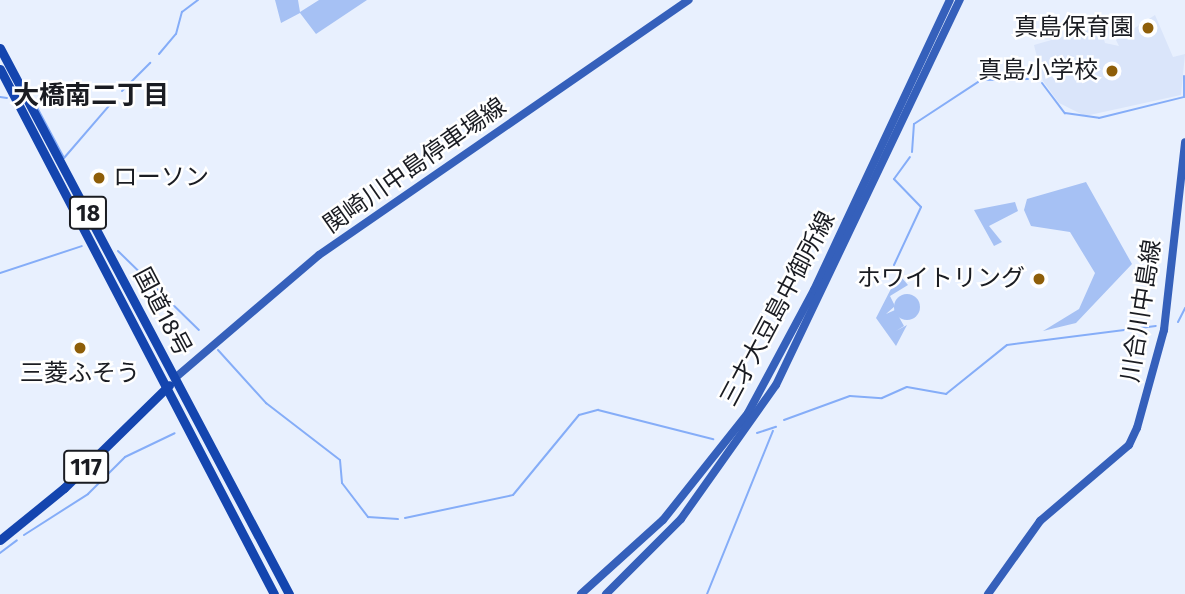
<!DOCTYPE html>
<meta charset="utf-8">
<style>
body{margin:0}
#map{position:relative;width:1185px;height:594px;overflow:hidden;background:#e8f0fe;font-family:"Fira Sans","Noto Sans JP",sans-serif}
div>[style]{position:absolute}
.built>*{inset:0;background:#dae5fa}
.green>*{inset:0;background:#a6c1f4}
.round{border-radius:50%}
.stream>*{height:2px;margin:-1px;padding:0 1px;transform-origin:1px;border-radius:1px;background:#85adf8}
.major>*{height:8px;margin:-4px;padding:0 4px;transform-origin:4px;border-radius:4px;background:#3560bb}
.highway>*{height:9px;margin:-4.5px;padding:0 4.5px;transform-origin:4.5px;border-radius:4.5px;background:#1445af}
.dots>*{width:19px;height:19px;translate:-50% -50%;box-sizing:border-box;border:4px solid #fff;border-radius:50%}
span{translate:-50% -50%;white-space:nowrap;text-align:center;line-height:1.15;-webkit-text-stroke:5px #fff;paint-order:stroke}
.shield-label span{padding:2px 5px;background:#fff;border:2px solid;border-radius:5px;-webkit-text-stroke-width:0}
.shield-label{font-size:23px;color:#1a1c22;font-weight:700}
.poi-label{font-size:24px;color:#1a1c22}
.right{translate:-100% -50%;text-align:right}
.left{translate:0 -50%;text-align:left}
.street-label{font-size:24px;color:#1a1c22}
.neighbourhood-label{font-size:26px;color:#1a1c22;font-weight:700}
</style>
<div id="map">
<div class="built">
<div style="clip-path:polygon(1155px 15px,1173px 57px,1185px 54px,1181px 95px,1085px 116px,1059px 103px,1043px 81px,1034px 45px,1100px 26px,1105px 43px,1119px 46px,1116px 40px)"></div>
</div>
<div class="green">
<div style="clip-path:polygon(275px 0,298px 0,300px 12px,319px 0,367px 0,316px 34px,300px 13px,281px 23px)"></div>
<div style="clip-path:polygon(1086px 182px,1132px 264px,1076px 323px,1043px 331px,1079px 309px,1095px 273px,1070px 232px,1031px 226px,1024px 210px,1027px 199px)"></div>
<div style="clip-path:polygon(1015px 202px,1018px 211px,989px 226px,1002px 242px,994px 246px,974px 210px)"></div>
<div style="clip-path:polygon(902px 278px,908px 285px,890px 296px,895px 306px,886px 314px,895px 310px,904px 326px,896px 331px,907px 325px,896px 346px,876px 318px,896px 279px)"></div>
<div class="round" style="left:894px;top:294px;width:26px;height:26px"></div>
</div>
<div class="stream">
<div style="left:159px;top:54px;width:26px;rotate:-50deg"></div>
<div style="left:176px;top:34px;width:23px;rotate:-75deg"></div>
<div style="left:182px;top:12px;width:20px;rotate:-37deg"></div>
<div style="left:1042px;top:83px;width:38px;rotate:53deg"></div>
<div style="left:1065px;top:113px;width:34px;rotate:8deg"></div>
<div style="left:1099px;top:118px;width:88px;rotate:-13.9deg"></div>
<div style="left:1184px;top:97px;width:21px;rotate:-90deg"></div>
<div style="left:122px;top:91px;width:40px;rotate:-45deg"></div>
<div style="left:0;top:97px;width:7px;rotate:8deg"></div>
<div style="left:32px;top:98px;width:68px;rotate:61.9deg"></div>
<div style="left:64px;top:158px;width:78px;rotate:-49.2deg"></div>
<div style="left:912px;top:152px;width:28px;rotate:-86deg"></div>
<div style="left:914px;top:124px;width:80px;rotate:-33.3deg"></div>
<div style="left:981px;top:80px;width:47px;rotate:-1.2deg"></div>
<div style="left:118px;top:251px;width:113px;rotate:44.3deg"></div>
<div style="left:894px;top:265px;width:64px;rotate:-65deg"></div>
<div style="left:921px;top:207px;width:39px;rotate:-134deg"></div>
<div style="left:894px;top:179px;width:27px;rotate:-54deg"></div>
<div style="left:0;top:273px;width:86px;rotate:-18.2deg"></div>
<div style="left:1178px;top:322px;width:16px;rotate:-63deg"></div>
<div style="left:218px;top:350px;width:72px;rotate:47.8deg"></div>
<div style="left:266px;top:403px;width:93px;rotate:37.6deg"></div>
<div style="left:340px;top:460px;width:23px;rotate:85deg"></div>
<div style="left:342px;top:483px;width:43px;rotate:52.6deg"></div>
<div style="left:368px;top:517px;width:30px;rotate:4deg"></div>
<div style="left:784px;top:420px;width:70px;rotate:-20deg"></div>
<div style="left:850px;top:396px;width:32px;rotate:4deg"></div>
<div style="left:882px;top:398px;width:27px;rotate:-24deg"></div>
<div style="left:907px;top:387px;width:40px;rotate:10deg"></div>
<div style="left:946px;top:394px;width:78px;rotate:-38.8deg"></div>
<div style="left:1007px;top:345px;width:150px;rotate:-7.3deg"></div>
<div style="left:757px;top:433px;width:20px;rotate:-18deg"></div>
<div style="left:405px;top:518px;width:110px;rotate:-12deg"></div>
<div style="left:513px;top:495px;width:104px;rotate:-50.5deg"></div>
<div style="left:579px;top:415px;width:20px;rotate:-15deg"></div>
<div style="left:598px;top:410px;width:119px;rotate:14.2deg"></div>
<div style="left:24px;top:535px;width:76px;rotate:-32.6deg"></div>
<div style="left:88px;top:494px;width:52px;rotate:-45deg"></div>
<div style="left:125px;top:457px;width:55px;rotate:-25.6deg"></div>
<div style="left:0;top:553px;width:21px;rotate:-37deg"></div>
<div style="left:707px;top:594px;width:176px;rotate:-68deg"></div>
</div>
<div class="major">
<div style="left:175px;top:378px;width:189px;rotate:-40.5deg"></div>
<div style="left:319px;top:255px;width:449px;rotate:-34.6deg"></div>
<div style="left:581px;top:594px;width:110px;rotate:-42.1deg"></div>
<div style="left:663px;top:520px;width:137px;rotate:-51.5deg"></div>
<div style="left:748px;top:413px;width:140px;rotate:-61.8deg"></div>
<div style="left:814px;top:290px;width:320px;rotate:-64.9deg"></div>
<div style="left:606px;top:594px;width:106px;rotate:-45deg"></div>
<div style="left:681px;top:519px;width:164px;rotate:-54.7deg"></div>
<div style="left:776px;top:385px;width:427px;rotate:-64.5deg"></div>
<div style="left:988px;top:594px;width:90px;rotate:-54.5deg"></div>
<div style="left:1040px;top:521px;width:117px;rotate:-40.5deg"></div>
<div style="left:1129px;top:445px;width:19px;rotate:-65deg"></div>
<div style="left:1137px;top:428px;width:102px;rotate:-74.6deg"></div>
<div style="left:1164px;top:330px;width:189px;rotate:-83.6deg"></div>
</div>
<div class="highway">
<div style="left:0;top:48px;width:618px;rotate:62.11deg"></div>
<div style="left:0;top:69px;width:592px;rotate:62.44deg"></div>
<div style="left:0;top:540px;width:82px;rotate:-39.1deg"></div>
<div style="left:64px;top:488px;width:147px;rotate:-44.4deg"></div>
</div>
<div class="dots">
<div style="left:1148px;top:28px;background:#8e5e09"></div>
<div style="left:1112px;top:71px;background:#8e5e09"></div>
<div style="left:99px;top:178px;background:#8e5e09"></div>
<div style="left:1039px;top:279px;background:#8e5e09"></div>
<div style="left:80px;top:348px;background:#8e5e09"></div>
</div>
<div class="shield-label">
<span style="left:88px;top:213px">18</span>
<span style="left:86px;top:467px">117</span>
</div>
<div class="poi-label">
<span class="right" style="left:1134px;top:28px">真島保育園</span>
<span class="right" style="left:1098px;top:71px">真島小学校</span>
<span class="left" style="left:113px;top:178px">ローソン</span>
<span class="right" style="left:1025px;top:279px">ホワイトリング</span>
<span style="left:80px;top:374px">三菱ふそう</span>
</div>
<div class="street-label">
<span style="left:415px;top:166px;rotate:-35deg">関崎川中島停車場線</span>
<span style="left:778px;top:309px;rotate:-62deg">三才大豆島中御所線</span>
<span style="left:1142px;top:311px;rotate:-81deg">川合川中島線</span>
<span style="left:162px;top:312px;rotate:62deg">国道18号</span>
</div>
<div class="neighbourhood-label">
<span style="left:91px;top:96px">大橋南二丁目</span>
</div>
</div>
